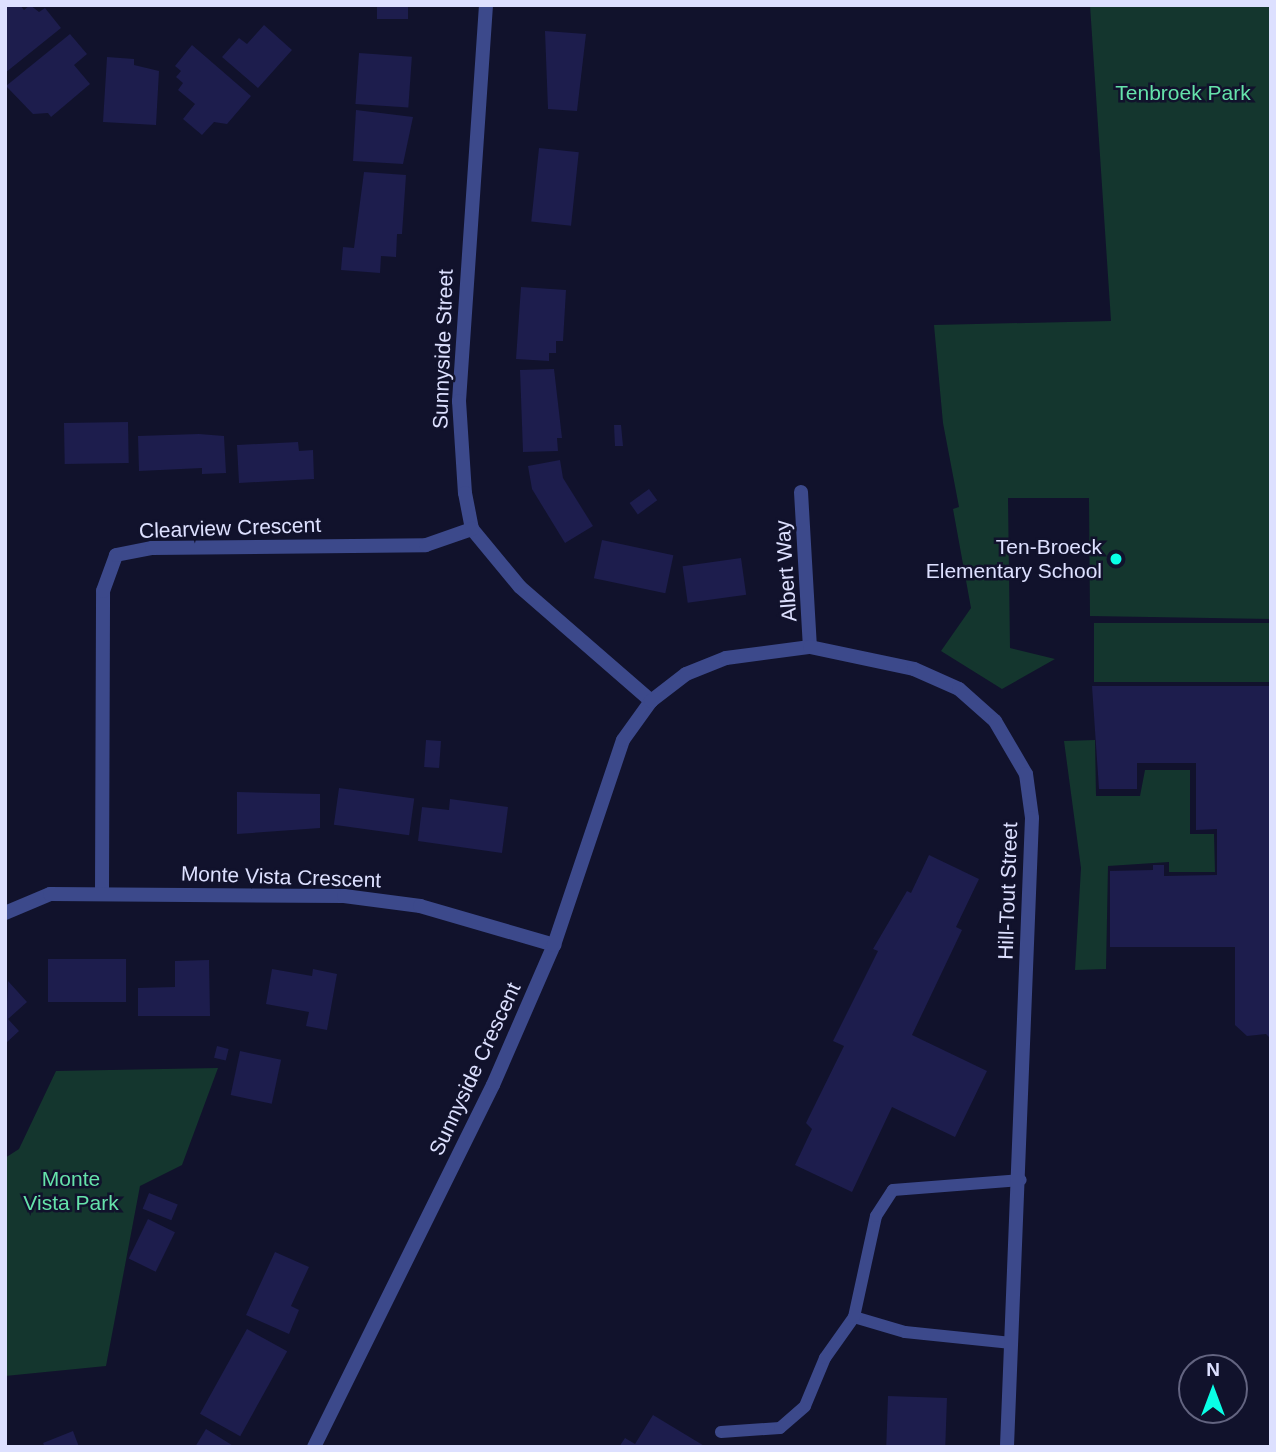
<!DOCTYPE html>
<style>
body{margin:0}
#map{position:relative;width:1276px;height:1452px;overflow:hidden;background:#11122c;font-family:Helvetica,sans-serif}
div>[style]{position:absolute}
.green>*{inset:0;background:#14362e;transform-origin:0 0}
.building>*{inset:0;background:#1d1d4d;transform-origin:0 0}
.service>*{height:12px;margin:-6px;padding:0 6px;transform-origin:6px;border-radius:6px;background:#3c498b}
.minor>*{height:14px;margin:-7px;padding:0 7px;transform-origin:7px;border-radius:7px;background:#3c498b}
.dots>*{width:19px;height:19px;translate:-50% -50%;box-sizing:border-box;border:4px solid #11122c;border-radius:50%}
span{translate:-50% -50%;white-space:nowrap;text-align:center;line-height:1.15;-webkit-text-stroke:5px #11122c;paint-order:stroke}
.park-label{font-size:21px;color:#65e2aa}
.street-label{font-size:21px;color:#dde0ff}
.poi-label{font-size:21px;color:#dde0ff}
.right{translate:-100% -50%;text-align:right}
.frame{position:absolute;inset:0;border:7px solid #dde0ff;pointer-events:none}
.north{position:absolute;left:1178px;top:1354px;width:70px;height:70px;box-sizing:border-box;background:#11122c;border:2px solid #636480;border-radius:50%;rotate:0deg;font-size:19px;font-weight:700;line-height:28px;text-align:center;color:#dde0ff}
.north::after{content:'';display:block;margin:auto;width:24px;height:32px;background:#09ffe6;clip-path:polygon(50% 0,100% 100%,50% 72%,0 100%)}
</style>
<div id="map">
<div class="green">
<div style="clip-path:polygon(1090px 5px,1271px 5px,1271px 619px,1090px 616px,1089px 498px,1008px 498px,1010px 648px,1055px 659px,1002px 689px,941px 651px,971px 608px,953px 509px,959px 507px,943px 423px,934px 325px,1111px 321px)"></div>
<div style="left:1094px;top:623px;width:177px;height:59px"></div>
<div style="clip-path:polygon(1095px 740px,1096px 796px,1140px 796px,1145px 770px,1190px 770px,1190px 834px,1214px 834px,1215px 872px,1169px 872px,1169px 862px,1108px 866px,1106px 969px,1075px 970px,1081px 868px,1064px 741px)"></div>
<div style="clip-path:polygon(218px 1068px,182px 1165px,140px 1186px,106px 1366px,5px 1376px,5px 1158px,19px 1149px,56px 1071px)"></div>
</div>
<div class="building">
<div style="clip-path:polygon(20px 5px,24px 10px,30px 5px,39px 12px,45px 8px,61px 28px,5px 73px,5px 7px)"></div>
<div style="left:377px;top:5px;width:31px;height:14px"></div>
<div style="clip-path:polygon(264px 25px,292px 50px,258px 88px,222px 57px,239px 38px,247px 44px)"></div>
<div style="clip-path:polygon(545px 31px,586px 34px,577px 111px,548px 109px)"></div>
<div style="clip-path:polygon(70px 34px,87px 54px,74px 65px,90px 84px,51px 117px,48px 113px,33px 114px,6px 86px)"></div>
<div style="clip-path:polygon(192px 45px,251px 96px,227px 124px,214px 122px,202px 135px,183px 119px,195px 104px,178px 90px,183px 83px,176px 77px,181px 71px,175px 66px)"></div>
<div style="left:359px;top:53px;width:53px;height:51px;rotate:4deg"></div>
<div style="clip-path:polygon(107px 57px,134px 59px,134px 65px,159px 71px,156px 125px,103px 122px)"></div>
<div style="clip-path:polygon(356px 110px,413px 117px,403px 164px,353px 161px)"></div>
<div style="left:539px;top:148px;width:40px;height:74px;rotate:6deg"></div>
<div style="clip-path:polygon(364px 172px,406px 175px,402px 234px,397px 234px,396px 257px,381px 256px,380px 273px,341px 270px,343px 247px,354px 248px)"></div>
<div style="clip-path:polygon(521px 287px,566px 290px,563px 341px,556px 341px,556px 353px,549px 353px,549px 361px,516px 359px)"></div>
<div style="clip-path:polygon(554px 369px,562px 438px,557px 438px,558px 451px,523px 452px,520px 370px)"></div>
<div style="left:128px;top:422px;width:41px;height:64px;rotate:89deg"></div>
<div style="clip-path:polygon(614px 425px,621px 425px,623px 446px,615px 446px)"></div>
<div style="clip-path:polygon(199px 434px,224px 436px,226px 473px,202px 474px,202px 468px,139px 471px,138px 436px)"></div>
<div style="clip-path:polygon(298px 442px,299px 451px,313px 450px,314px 479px,239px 483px,237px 445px)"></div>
<div style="clip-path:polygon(560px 460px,563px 478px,593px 526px,565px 543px,532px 489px,528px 466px)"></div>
<div style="left:649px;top:489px;width:14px;height:24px;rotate:54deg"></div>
<div style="left:602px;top:540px;width:73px;height:39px;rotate:12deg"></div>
<div style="left:741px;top:558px;width:37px;height:59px;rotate:82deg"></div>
<div style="clip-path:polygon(1092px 686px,1271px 686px,1271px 1039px,1266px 1034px,1247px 1036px,1235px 1025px,1235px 947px,1110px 947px,1110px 871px,1153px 870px,1153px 865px,1164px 865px,1164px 876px,1217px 875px,1217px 829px,1196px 830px,1196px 763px,1137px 763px,1137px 789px,1099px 789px)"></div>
<div style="left:426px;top:740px;width:15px;height:27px;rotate:4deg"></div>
<div style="left:339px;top:788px;width:76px;height:37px;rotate:8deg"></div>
<div style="clip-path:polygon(237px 792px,320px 794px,320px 828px,237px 834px)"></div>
<div style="clip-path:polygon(450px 799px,508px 807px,502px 853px,418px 841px,422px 807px,449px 810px)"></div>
<div style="clip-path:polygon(929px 855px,979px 879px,956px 927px,962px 930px,912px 1035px,987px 1071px,955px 1137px,892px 1107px,852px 1192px,795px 1165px,812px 1129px,806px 1123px,844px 1046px,833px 1041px,878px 951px,873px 949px,907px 891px,911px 893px)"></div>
<div style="left:48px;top:959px;width:78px;height:43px"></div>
<div style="clip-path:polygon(209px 960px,210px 1016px,138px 1016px,138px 988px,175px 987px,175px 961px)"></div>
<div style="clip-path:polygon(272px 969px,312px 976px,313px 969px,337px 974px,327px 1030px,306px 1026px,309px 1012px,266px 1004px)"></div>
<div style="clip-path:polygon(8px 981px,27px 1002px,8px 1019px,19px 1031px,5px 1044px)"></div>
<div style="left:217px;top:1046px;width:12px;height:12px;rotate:14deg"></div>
<div style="left:240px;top:1051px;width:42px;height:45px;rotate:12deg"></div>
<div style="left:149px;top:1193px;width:31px;height:17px;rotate:22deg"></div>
<div style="left:148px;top:1219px;width:30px;height:44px;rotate:26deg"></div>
<div style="clip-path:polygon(275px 1252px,309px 1267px,291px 1306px,299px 1310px,289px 1334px,246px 1315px)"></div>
<div style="left:247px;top:1329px;width:46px;height:97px;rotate:29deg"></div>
<div style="left:888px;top:1396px;width:59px;height:51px;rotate:2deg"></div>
<div style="clip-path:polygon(653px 1415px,706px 1447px,619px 1447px,625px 1438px,635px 1444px)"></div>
<div style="clip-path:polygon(206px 1429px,235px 1447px,195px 1447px)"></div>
<div style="clip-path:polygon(73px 1431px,79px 1447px,45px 1447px,43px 1443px)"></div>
</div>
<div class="service">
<div style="left:854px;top:1317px;width:53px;rotate:16.4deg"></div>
<div style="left:905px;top:1332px;width:107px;rotate:5.9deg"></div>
<div style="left:721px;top:1432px;width:59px;rotate:-3.9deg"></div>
<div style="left:780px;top:1428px;width:33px;rotate:-41deg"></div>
<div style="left:805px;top:1406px;width:52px;rotate:-67.4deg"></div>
<div style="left:825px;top:1358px;width:50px;rotate:-54.7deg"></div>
<div style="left:854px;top:1317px;width:103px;rotate:-77.7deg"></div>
<div style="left:876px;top:1216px;width:31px;rotate:-57deg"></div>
<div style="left:893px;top:1190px;width:128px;rotate:-4.5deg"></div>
</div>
<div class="minor">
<div style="left:486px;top:5px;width:397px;rotate:93.9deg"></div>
<div style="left:459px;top:401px;width:92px;rotate:86.3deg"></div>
<div style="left:465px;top:493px;width:37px;rotate:79deg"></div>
<div style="left:472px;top:529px;width:75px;rotate:50.4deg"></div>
<div style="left:520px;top:587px;width:174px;rotate:41deg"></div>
<div style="left:801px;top:492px;width:155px;rotate:86.7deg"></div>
<div style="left:102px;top:893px;width:302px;rotate:-89.8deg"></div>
<div style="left:103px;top:591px;width:38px;rotate:-70deg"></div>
<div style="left:116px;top:555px;width:37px;rotate:-11deg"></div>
<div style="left:152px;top:548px;width:274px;rotate:-0.6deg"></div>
<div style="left:426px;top:545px;width:49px;rotate:-19.2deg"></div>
<div style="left:5px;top:913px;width:49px;rotate:-22.9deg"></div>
<div style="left:50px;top:894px;width:294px;rotate:0.4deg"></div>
<div style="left:344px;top:896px;width:77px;rotate:7.5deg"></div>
<div style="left:420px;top:906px;width:140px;rotate:16.2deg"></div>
<div style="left:314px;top:1447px;width:404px;rotate:-63.7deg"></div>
<div style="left:493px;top:1085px;width:153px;rotate:-66.5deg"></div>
<div style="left:554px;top:945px;width:216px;rotate:-71.4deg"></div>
<div style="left:623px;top:740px;width:48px;rotate:-54.3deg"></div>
<div style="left:651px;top:701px;width:44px;rotate:-37.6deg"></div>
<div style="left:686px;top:674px;width:43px;rotate:-21.8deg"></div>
<div style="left:726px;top:658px;width:85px;rotate:-7.5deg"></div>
<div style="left:810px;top:647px;width:106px;rotate:11.9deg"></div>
<div style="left:914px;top:669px;width:49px;rotate:24deg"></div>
<div style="left:959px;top:689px;width:48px;rotate:41.6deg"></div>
<div style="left:995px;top:721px;width:61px;rotate:59.7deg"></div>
<div style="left:1026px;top:774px;width:44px;rotate:82.2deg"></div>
<div style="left:1032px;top:818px;width:629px;rotate:92.28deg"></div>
</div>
<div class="dots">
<div style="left:1116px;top:559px;background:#09ffe6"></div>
</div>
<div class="park-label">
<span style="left:1183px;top:93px">Tenbroek Park</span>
<span style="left:71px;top:1191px">Monte<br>Vista Park</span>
</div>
<div class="street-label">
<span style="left:443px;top:349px;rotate:-88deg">Sunnyside Street</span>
<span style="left:230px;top:528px;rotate:-2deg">Clearview Crescent</span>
<span style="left:786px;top:571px;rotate:-94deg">Albert Way</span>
<span style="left:281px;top:877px;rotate:2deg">Monte Vista Crescent</span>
<span style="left:1008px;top:891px;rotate:-88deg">Hill-Tout Street</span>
<span style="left:475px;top:1069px;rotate:-65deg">Sunnyside Crescent</span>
</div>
<div class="poi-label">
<span class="right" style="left:1102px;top:559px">Ten-Broeck<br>Elementary School</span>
</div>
<div class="frame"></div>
<div class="north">N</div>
</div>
